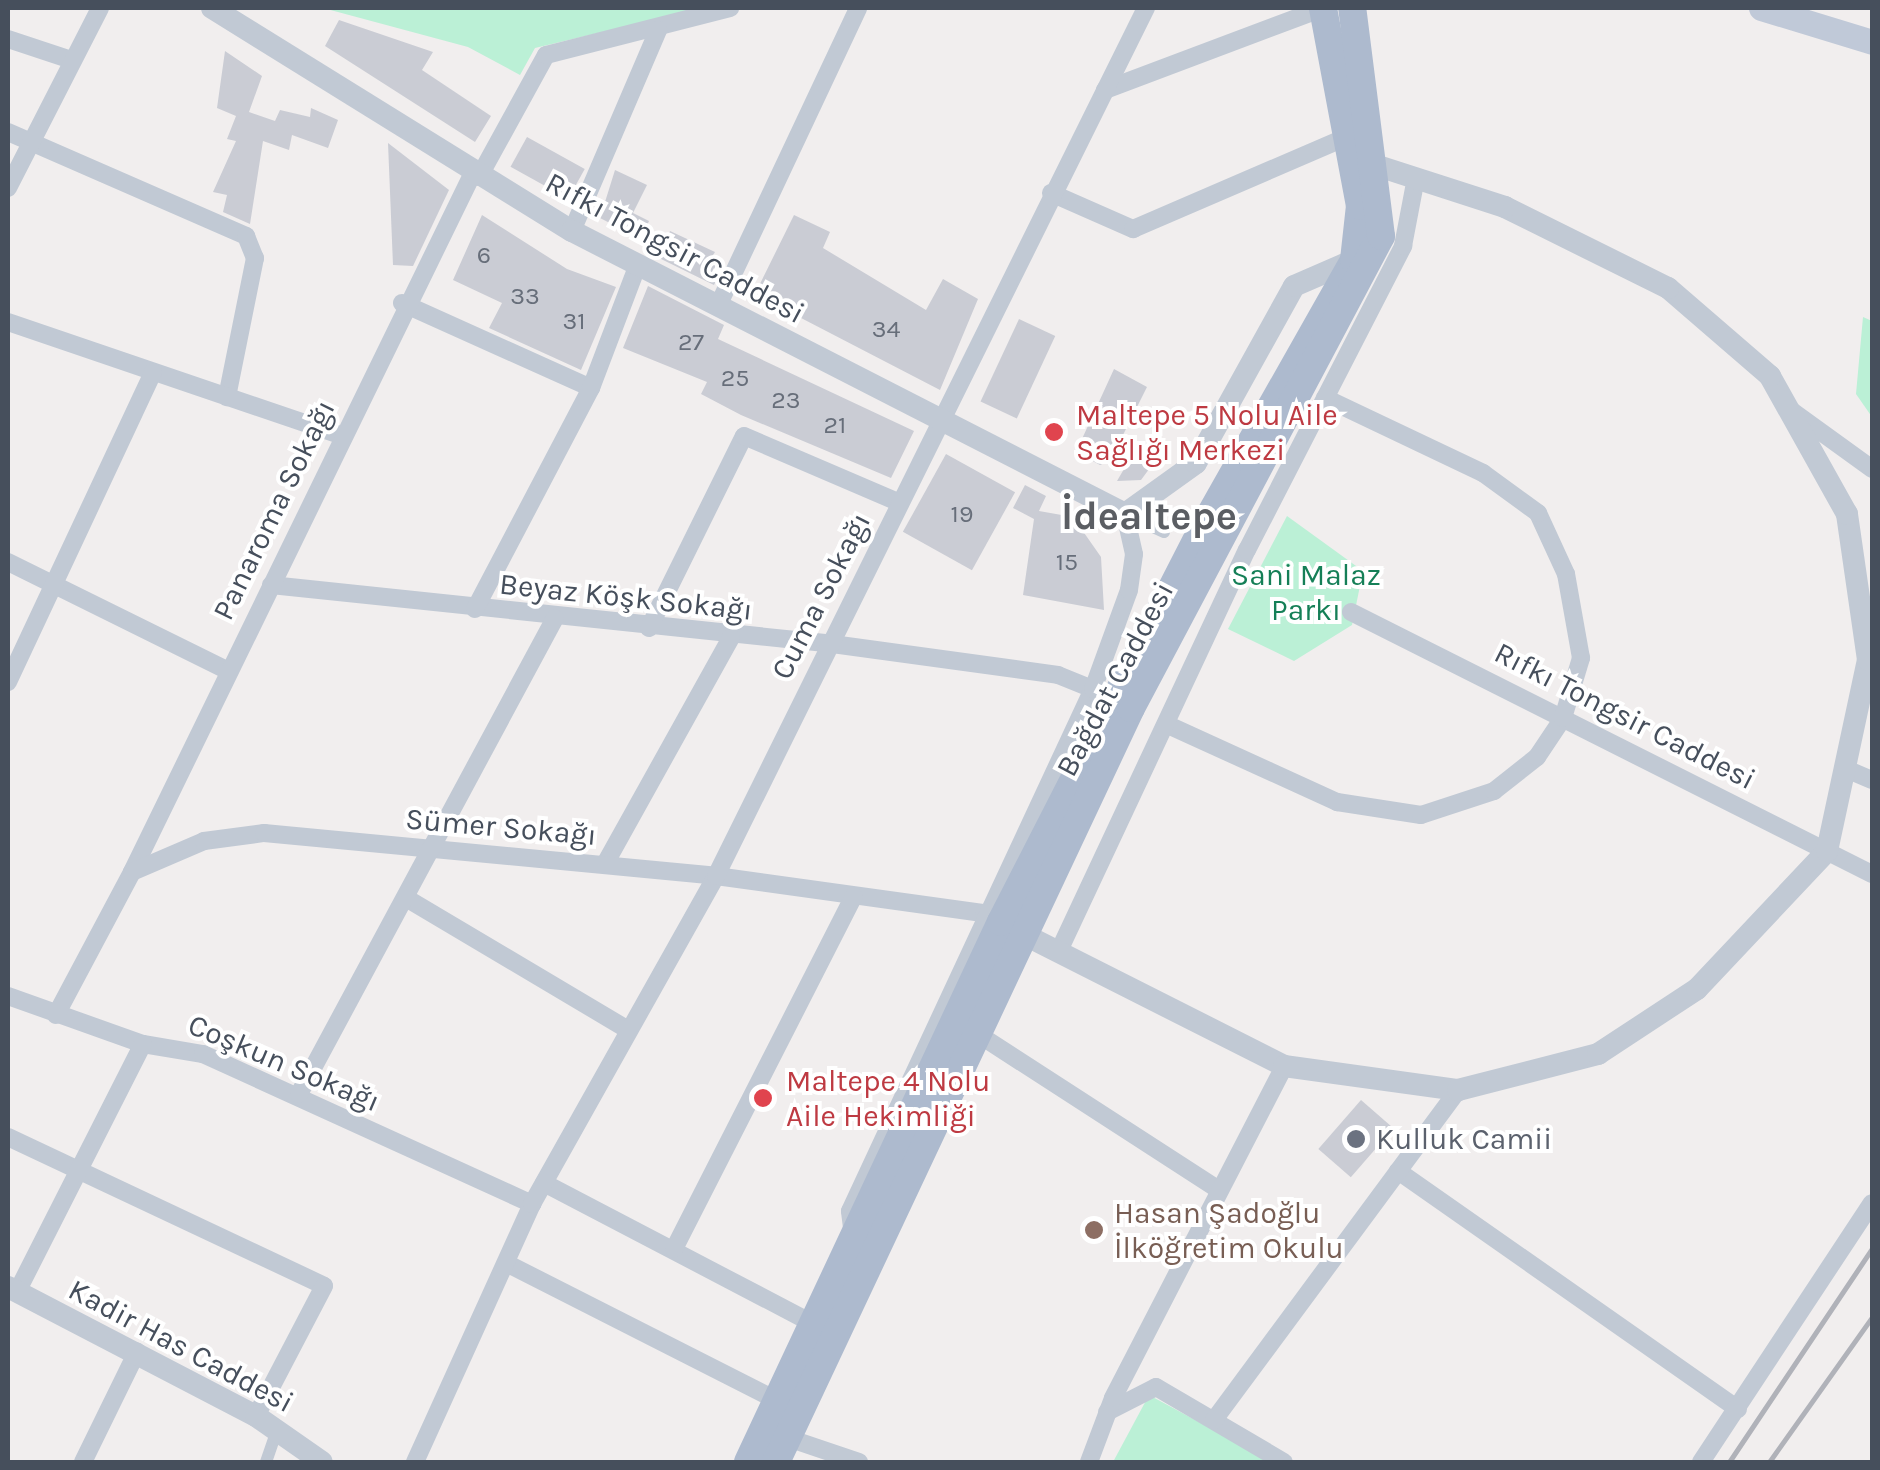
<!DOCTYPE html>
<meta charset="utf-8">
<style>
body{margin:0}
#map{position:relative;width:1880px;height:1470px;overflow:hidden;background:#f1eeee;font-family:Karla,sans-serif}
div>[style]{position:absolute}
.green>*{inset:0;background:#bbf0d6}
.building>*{inset:0;background:#caccd4;transform-origin:0 0}
.pedestrian>*{height:12px;margin:-6px;padding:0 6px;transform-origin:6px;border-radius:6px;background:#c1c9d4}
.minor>*{height:18px;margin:-9px;padding:0 9px;transform-origin:9px;border-radius:9px;background:#c1c9d4}
.tertiary>*{height:22px;margin:-11px;padding:0 11px;transform-origin:11px;border-radius:11px;background:#c1c9d4}
.secondary>*{height:25px;margin:-12.5px;padding:0 12.5px;transform-origin:12.5px;border-radius:12.5px;background:#c0c9d8}
.primary>*{height:28px;margin:-14px;padding:0 14px;transform-origin:14px;border-radius:14px;background:#adbace}
.rail>*{height:5px;margin:-2.5px;padding:0 2.5px;transform-origin:2.5px;border-radius:2.5px;background:#b0b2b9}
.dots>*{width:28px;height:28px;translate:-50% -50%;box-sizing:border-box;border:5px solid #fff;border-radius:50%}
span{translate:-50% -50%;white-space:nowrap;text-align:center;line-height:1.15;-webkit-text-stroke:8px #fff;paint-order:stroke}
.number-label{font-size:25px;color:#676e7a}
.number-label span{-webkit-text-stroke-width:0}
.street-label{font-size:30px;color:#464f5c}
.health-label{font-size:30px;color:#be3a42}
.left{translate:0 -50%;text-align:left}
.park-label{font-size:30px;color:#157f57}
.worship-label{font-size:30px;color:#5b616d}
.education-label{font-size:30px;color:#785e54}
.district-label{font-size:40px;color:#5b5e63;font-weight:700}
.frame{position:absolute;inset:0;border:10px solid #464f5c;pointer-events:none}
</style>
<div id="map">
<div class="green">
<div style="clip-path:polygon(323px 8px,703px 8px,535px 48px,520px 75px,468px 47px)"></div>
<div style="clip-path:polygon(1863px 317px,1872px 321px,1872px 417px,1856px 394px)"></div>
<div style="clip-path:polygon(1287px 516px,1363px 571px,1352px 625px,1294px 661px,1228px 629px)"></div>
<div style="clip-path:polygon(1149px 1395px,1273px 1462px,1113px 1462px)"></div>
</div>
<div class="building">
<div style="clip-path:polygon(339px 20px,433px 52px,422px 70px,491px 116px,475px 142px,325px 46px)"></div>
<div style="clip-path:polygon(225px 51px,262px 76px,249px 112px,275px 121px,280px 110px,310px 117px,311px 108px,338px 120px,328px 148px,292px 135px,289px 150px,263px 141px,250px 224px,223px 212px,227px 195px,213px 192px,236px 141px,227px 139px,236px 116px,217px 108px)"></div>
<div style="left:527px;top:137px;width:66px;height:34px;rotate:29deg"></div>
<div style="clip-path:polygon(388px 143px,449px 190px,413px 266px,393px 265px)"></div>
<div style="clip-path:polygon(615px 170px,647px 185px,633px 213px,649px 221px,641px 239px,600px 218px)"></div>
<div style="clip-path:polygon(482px 215px,567px 269px,616px 287px,581px 370px,489px 328px,502px 303px,453px 280px)"></div>
<div style="clip-path:polygon(794px 215px,830px 232px,823px 248px,926px 310px,943px 279px,978px 299px,940px 390px,755px 294px)"></div>
<div style="clip-path:polygon(670px 231px,715px 252px,710px 260px,723px 266px,714px 285px,659px 258px)"></div>
<div style="clip-path:polygon(648px 286px,724px 325px,718px 339px,914px 431px,891px 478px,741px 415px,701px 394px,707px 382px,623px 348px)"></div>
<div style="left:1019px;top:319px;width:40px;height:91px;rotate:25deg"></div>
<div style="clip-path:polygon(1114px 369px,1147px 387px,1118px 445px,1161px 453px,1141px 480px,1117px 481px,1135px 450px,1100px 465px,1076px 452px)"></div>
<div style="left:946px;top:454px;width:79px;height:89px;rotate:29deg"></div>
<div style="clip-path:polygon(1025px 485px,1046px 496px,1039px 511px,1073px 517px,1101px 557px,1104px 610px,1023px 595px,1034px 519px,1013px 508px)"></div>
<div style="left:1361px;top:1100px;width:43px;height:65px;rotate:41deg"></div>
</div>
<div class="pedestrian">
<div style="left:1125px;top:514px;width:43px;rotate:24.8deg"></div>
<div style="left:266px;top:1462px;width:34px;rotate:-71deg"></div>
</div>
<div class="minor">
<div style="left:8px;top:39px;width:66px;rotate:18.4deg"></div>
<div style="left:1105px;top:90px;width:233px;rotate:-20.6deg"></div>
<div style="left:8px;top:132px;width:260px;rotate:23.6deg"></div>
<div style="left:246px;top:236px;width:24px;rotate:68deg"></div>
<div style="left:255px;top:258px;width:142px;rotate:101.4deg"></div>
<div style="left:479px;top:177px;width:139px;rotate:-61.2deg"></div>
<div style="left:546px;top:55px;width:190px;rotate:-14.3deg"></div>
<div style="left:8px;top:188px;width:202px;rotate:-62.9deg"></div>
<div style="left:1051px;top:193px;width:90px;rotate:23.7deg"></div>
<div style="left:1133px;top:229px;width:237px;rotate:-23.3deg"></div>
<div style="left:572px;top:231px;width:219px;rotate:-66.8deg"></div>
<div style="left:402px;top:303px;width:207px;rotate:24.2deg"></div>
<div style="left:718px;top:306px;width:329px;rotate:-64.8deg"></div>
<div style="left:8px;top:322px;width:353px;rotate:18.8deg"></div>
<div style="left:1792px;top:411px;width:99px;rotate:35.9deg"></div>
<div style="left:8px;top:562px;width:244px;rotate:26.3deg"></div>
<div style="left:271px;top:585px;width:557px;rotate:5.98deg"></div>
<div style="left:825px;top:643px;width:235px;rotate:7.8deg"></div>
<div style="left:1058px;top:675px;width:38px;rotate:22deg"></div>
<div style="left:475px;top:609px;width:250px;rotate:-62.3deg"></div>
<div style="left:591px;top:388px;width:129px;rotate:-69.2deg"></div>
<div style="left:1351px;top:612px;width:583px;rotate:26.7deg"></div>
<div style="left:649px;top:628px;width:214px;rotate:-63.7deg"></div>
<div style="left:744px;top:436px;width:170px;rotate:23.2deg"></div>
<div style="left:8px;top:682px;width:342px;rotate:-64.9deg"></div>
<div style="left:1168px;top:725px;width:186px;rotate:24.5deg"></div>
<div style="left:1337px;top:802px;width:85px;rotate:8.8deg"></div>
<div style="left:1421px;top:815px;width:77px;rotate:-18.2deg"></div>
<div style="left:1494px;top:791px;width:55px;rotate:-38.3deg"></div>
<div style="left:1537px;top:757px;width:47px;rotate:-56.3deg"></div>
<div style="left:1563px;top:718px;width:63px;rotate:-73.3deg"></div>
<div style="left:1581px;top:658px;width:85px;rotate:-100.1deg"></div>
<div style="left:1566px;top:574px;width:67px;rotate:-114.7deg"></div>
<div style="left:1538px;top:513px;width:68px;rotate:-144deg"></div>
<div style="left:1483px;top:473px;width:175px;rotate:-154.6deg"></div>
<div style="left:1846px;top:769px;width:28px;rotate:23deg"></div>
<div style="left:605px;top:864px;width:259px;rotate:-60.9deg"></div>
<div style="left:132px;top:872px;width:776px;rotate:-64deg"></div>
<div style="left:406px;top:898px;width:257px;rotate:30.7deg"></div>
<div style="left:1058px;top:953px;width:445px;rotate:-64.9deg"></div>
<div style="left:1247px;top:550px;width:342px;rotate:-62.8deg"></div>
<div style="left:1403px;top:246px;width:64px;rotate:-79.2deg"></div>
<div style="left:8px;top:996px;width:143px;rotate:19.6deg"></div>
<div style="left:143px;top:1044px;width:61px;rotate:9.5deg"></div>
<div style="left:203px;top:1054px;width:362px;rotate:24.5deg"></div>
<div style="left:56px;top:1015px;width:162px;rotate:-62deg"></div>
<div style="left:132px;top:872px;width:78px;rotate:-23.3deg"></div>
<div style="left:204px;top:841px;width:61px;rotate:-7.6deg"></div>
<div style="left:264px;top:833px;width:454px;rotate:5.4deg"></div>
<div style="left:716px;top:876px;width:271px;rotate:7.9deg"></div>
<div style="left:984px;top:913px;width:29px;rotate:27deg"></div>
<div style="left:981px;top:1036px;width:283px;rotate:32.9deg"></div>
<div style="left:299px;top:1094px;width:540px;rotate:-61.73deg"></div>
<div style="left:8px;top:1137px;width:349px;rotate:25.2deg"></div>
<div style="left:324px;top:1286px;width:147px;rotate:117.6deg"></div>
<div style="left:1398px;top:1171px;width:415px;rotate:35deg"></div>
<div style="left:544px;top:1183px;width:309px;rotate:27.6deg"></div>
<div style="left:853px;top:1236px;width:25px;rotate:-97deg"></div>
<div style="left:850px;top:1211px;width:576px;rotate:-65.04deg"></div>
<div style="left:1093px;top:689px;width:105px;rotate:-70deg"></div>
<div style="left:1129px;top:590px;width:36px;rotate:-82deg"></div>
<div style="left:1134px;top:554px;width:41px;rotate:-102.7deg"></div>
<div style="left:674px;top:1249px;width:396px;rotate:-63deg"></div>
<div style="left:506px;top:1263px;width:305px;rotate:26.9deg"></div>
<div style="left:17px;top:1292px;width:278px;rotate:-63.1deg"></div>
<div style="left:1107px;top:1412px;width:55px;rotate:-27deg"></div>
<div style="left:1156px;top:1387px;width:148px;rotate:30.4deg"></div>
<div style="left:1214px;top:1420px;width:410px;rotate:-53.5deg"></div>
<div style="left:788px;top:1438px;width:75px;rotate:18.7deg"></div>
<div style="left:83px;top:1462px;width:123px;rotate:-63.9deg"></div>
<div style="left:415px;top:1462px;width:283px;rotate:-65.6deg"></div>
<div style="left:532px;top:1204px;width:376px;rotate:-60.7deg"></div>
<div style="left:716px;top:876px;width:969px;rotate:-63.65deg"></div>
<div style="left:1089px;top:1462px;width:68px;rotate:-69.4deg"></div>
<div style="left:1113px;top:1398px;width:373px;rotate:-62.7deg"></div>
<div style="left:1701px;top:1462px;width:310px;rotate:-56.6deg"></div>
</div>
<div class="tertiary">
<div style="left:212px;top:8px;width:423px;rotate:31.8deg"></div>
<div style="left:572px;top:231px;width:621px;rotate:27.1deg"></div>
<div style="left:1125px;top:514px;width:87px;rotate:-35.7deg"></div>
<div style="left:1196px;top:463px;width:202px;rotate:-61deg"></div>
<div style="left:1294px;top:286px;width:65px;rotate:-23.4deg"></div>
<div style="left:1025px;top:935px;width:290px;rotate:26.8deg"></div>
<div style="left:1284px;top:1066px;width:176px;rotate:7.9deg"></div>
<div style="left:1458px;top:1090px;width:145px;rotate:-14.4deg"></div>
<div style="left:1598px;top:1054px;width:118px;rotate:-33.3deg"></div>
<div style="left:1697px;top:989px;width:190px;rotate:-46.7deg"></div>
<div style="left:1827px;top:851px;width:195px;rotate:-77.9deg"></div>
<div style="left:1868px;top:660px;width:148px;rotate:-98.2deg"></div>
<div style="left:1847px;top:514px;width:158px;rotate:-119.2deg"></div>
<div style="left:1770px;top:376px;width:135px;rotate:-139.2deg"></div>
<div style="left:1668px;top:288px;width:182px;rotate:-153.6deg"></div>
<div style="left:1505px;top:207px;width:133px;rotate:-162.1deg"></div>
<div style="left:8px;top:1287px;width:280px;rotate:27.5deg"></div>
<div style="left:256px;top:1416px;width:80px;rotate:34.9deg"></div>
</div>
<div class="secondary">
<div style="left:1761px;top:8px;width:116px;rotate:17deg"></div>
</div>
<div class="primary">
<div style="left:748px;top:1462px;width:596px;rotate:-64.9deg"></div>
<div style="left:1001px;top:922px;width:441px;rotate:-62.9deg"></div>
<div style="left:1202px;top:529px;width:309px;rotate:-60.5deg"></div>
<div style="left:1354px;top:260px;width:54px;rotate:-83.7deg"></div>
<div style="left:1360px;top:206px;width:201px;rotate:-100.6deg"></div>
<div style="left:776px;top:1462px;width:833px;rotate:-64.79deg"></div>
<div style="left:1131px;top:708px;width:534px;rotate:-62.09deg"></div>
<div style="left:1381px;top:236px;width:230px;rotate:-97.2deg"></div>
</div>
<div class="rail">
<div style="left:1729px;top:1462px;width:257px;rotate:-56.2deg"></div>
<div style="left:1769px;top:1462px;width:178px;rotate:-54.6deg"></div>
</div>
<div class="dots">
<div style="left:1054px;top:432px;background:#e0444e"></div>
<div style="left:763px;top:1098px;background:#e0444e"></div>
<div style="left:1356px;top:1139px;background:#6b7280"></div>
<div style="left:1094px;top:1230px;background:#8d6e63"></div>
</div>
<div class="number-label">
<span style="left:484px;top:255px">6</span>
<span style="left:525px;top:296px">33</span>
<span style="left:574px;top:321px">31</span>
<span style="left:886px;top:329px">34</span>
<span style="left:691px;top:342px">27</span>
<span style="left:735px;top:378px">25</span>
<span style="left:786px;top:400px">23</span>
<span style="left:835px;top:425px">21</span>
<span style="left:962px;top:514px">19</span>
<span style="left:1067px;top:562px">15</span>
</div>
<div class="street-label">
<span style="left:675px;top:248px;rotate:28deg">Rıfkı Tongsir Caddesi</span>
<span style="left:274px;top:510px;rotate:-64deg">Panaroma Sokağı</span>
<span style="left:821px;top:596px;rotate:-63deg">Cuma Sokağı</span>
<span style="left:626px;top:597px;rotate:6deg">Beyaz Köşk Sokağı</span>
<span style="left:1115px;top:679px;rotate:-62deg">Bağdat Caddesi</span>
<span style="left:1625px;top:716px;rotate:27deg">Rıfkı Tongsir Caddesi</span>
<span style="left:501px;top:827px;rotate:5deg">Sümer Sokağı</span>
<span style="left:284px;top:1063px;rotate:23deg">Coşkun Sokağı</span>
<span style="left:181px;top:1346px;rotate:28deg">Kadir Has Caddesi</span>
</div>
<div class="health-label">
<span class="left" style="left:1076px;top:432px">Maltepe 5 Nolu Aile<br>Sağlığı Merkezi</span>
<span class="left" style="left:786px;top:1098px">Maltepe 4 Nolu<br>Aile Hekimliği</span>
</div>
<div class="park-label">
<span style="left:1306px;top:592px">Sani Malaz<br>Parkı</span>
</div>
<div class="worship-label">
<span class="left" style="left:1376px;top:1139px">Kulluk Camii</span>
</div>
<div class="education-label">
<span class="left" style="left:1114px;top:1230px">Hasan Şadoğlu<br>İlköğretim Okulu</span>
</div>
<div class="district-label">
<span style="left:1149px;top:516px">İdealtepe</span>
</div>
<div class="frame"></div>
</div>
